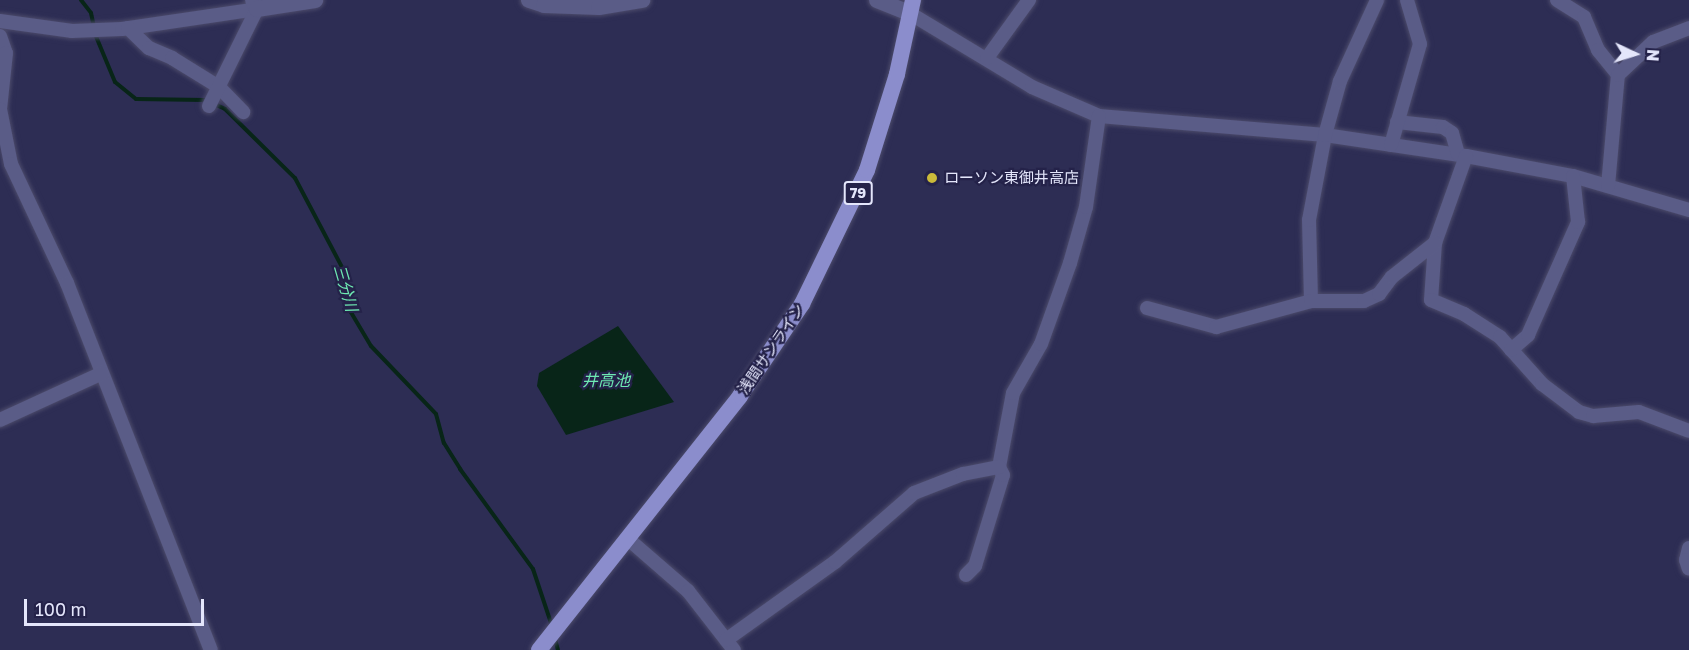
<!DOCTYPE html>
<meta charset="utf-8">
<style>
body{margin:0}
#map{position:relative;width:1689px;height:650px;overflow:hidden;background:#2d2d54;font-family:"Golos Text","Noto Sans JP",sans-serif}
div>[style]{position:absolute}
.water>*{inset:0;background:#082518}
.stream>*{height:4px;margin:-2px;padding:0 2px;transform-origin:2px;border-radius:2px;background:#082518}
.roads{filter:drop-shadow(0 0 2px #4c4b6b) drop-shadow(0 0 2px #4c4b6b)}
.minor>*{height:14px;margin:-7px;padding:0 7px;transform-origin:7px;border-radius:7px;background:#5a5c87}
.tertiary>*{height:16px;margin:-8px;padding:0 8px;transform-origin:8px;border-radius:8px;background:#5a5c87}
.primary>*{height:16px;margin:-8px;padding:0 8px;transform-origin:8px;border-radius:8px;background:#8b8dcc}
.dots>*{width:16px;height:16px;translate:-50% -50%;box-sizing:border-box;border:3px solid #242249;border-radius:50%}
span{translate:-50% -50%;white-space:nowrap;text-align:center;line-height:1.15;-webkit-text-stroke:4.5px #242249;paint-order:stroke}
.shield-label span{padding:2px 4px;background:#242249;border:2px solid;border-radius:4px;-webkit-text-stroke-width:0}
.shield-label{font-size:14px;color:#e4e6fb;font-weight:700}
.poi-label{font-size:15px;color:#e4e6fb}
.left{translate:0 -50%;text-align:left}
.street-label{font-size:15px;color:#e4e6fb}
.water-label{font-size:16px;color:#6ee9b2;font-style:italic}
.north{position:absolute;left:1605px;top:24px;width:60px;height:60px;-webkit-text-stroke:4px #242249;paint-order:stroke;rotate:94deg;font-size:16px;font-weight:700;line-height:24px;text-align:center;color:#e4e6fb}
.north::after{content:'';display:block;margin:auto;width:21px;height:27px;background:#e4e6fb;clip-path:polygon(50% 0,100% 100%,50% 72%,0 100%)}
.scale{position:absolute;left:24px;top:599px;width:180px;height:27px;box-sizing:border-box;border:3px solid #e4e6fb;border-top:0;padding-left:8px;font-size:18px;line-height:21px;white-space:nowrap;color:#e4e6fb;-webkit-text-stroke:4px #242249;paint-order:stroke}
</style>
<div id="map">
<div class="water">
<div style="clip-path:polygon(618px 326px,674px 402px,566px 435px,537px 386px,539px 373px)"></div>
</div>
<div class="stream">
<div style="left:81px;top:0;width:16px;rotate:52deg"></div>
<div style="left:91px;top:13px;width:14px;rotate:78deg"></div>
<div style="left:95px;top:34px;width:52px;rotate:67.4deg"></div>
<div style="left:115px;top:82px;width:27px;rotate:39deg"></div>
<div style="left:136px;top:99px;width:69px;rotate:0.8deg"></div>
<div style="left:205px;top:100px;width:22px;rotate:24deg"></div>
<div style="left:225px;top:109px;width:98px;rotate:44.6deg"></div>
<div style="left:295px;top:178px;width:103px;rotate:62.2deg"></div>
<div style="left:343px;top:269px;width:40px;rotate:81.5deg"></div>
<div style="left:349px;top:309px;width:43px;rotate:59.3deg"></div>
<div style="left:371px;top:346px;width:94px;rotate:46.3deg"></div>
<div style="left:436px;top:414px;width:30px;rotate:75deg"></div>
<div style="left:444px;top:443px;width:31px;rotate:58deg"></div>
<div style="left:460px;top:469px;width:124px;rotate:53.9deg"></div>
<div style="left:533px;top:569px;width:60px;rotate:71.6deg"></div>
<div style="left:555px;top:639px;width:11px;rotate:75deg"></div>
</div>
<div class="roads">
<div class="minor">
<div style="left:1557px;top:0;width:32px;rotate:32deg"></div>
<div style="left:1584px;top:17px;width:36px;rotate:67deg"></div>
<div style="left:1598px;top:50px;width:32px;rotate:51deg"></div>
<div style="left:911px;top:14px;width:141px;rotate:31.1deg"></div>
<div style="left:1032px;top:87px;width:73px;rotate:23.4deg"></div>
<div style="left:1099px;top:116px;width:227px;rotate:4.8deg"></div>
<div style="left:1325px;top:135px;width:143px;rotate:8.5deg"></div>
<div style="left:1466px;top:156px;width:109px;rotate:10.6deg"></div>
<div style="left:1573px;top:176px;width:121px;rotate:16.3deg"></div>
<div style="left:0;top:21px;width:73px;rotate:7.9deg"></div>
<div style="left:72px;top:31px;width:50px;rotate:-2.3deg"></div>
<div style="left:122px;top:29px;width:136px;rotate:-8.4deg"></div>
<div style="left:128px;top:28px;width:29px;rotate:44deg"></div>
<div style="left:149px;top:48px;width:25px;rotate:23deg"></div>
<div style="left:172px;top:58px;width:55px;rotate:31.7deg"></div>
<div style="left:219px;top:87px;width:35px;rotate:46deg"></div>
<div style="left:0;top:36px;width:18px;rotate:71deg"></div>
<div style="left:6px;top:53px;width:56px;rotate:96.1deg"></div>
<div style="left:0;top:109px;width:56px;rotate:78.7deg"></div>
<div style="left:11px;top:164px;width:132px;rotate:64.8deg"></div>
<div style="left:67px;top:283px;width:394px;rotate:68.6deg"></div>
<div style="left:987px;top:58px;width:72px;rotate:-54.1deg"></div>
<div style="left:209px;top:106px;width:108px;rotate:-63.7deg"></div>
<div style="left:1397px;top:122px;width:46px;rotate:6.2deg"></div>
<div style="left:1443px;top:127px;width:11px;rotate:34deg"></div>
<div style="left:1452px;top:133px;width:22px;rotate:74deg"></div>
<div style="left:1391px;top:145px;width:105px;rotate:-74deg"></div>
<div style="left:1420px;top:44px;width:46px;rotate:-106.5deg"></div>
<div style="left:1466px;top:156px;width:92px;rotate:109.6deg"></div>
<div style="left:1435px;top:243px;width:57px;rotate:94deg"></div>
<div style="left:1431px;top:300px;width:36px;rotate:23deg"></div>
<div style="left:1464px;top:314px;width:43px;rotate:32.6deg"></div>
<div style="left:1500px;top:337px;width:63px;rotate:48.2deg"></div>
<div style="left:1542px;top:384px;width:46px;rotate:37.1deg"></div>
<div style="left:1579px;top:412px;width:15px;rotate:16deg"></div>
<div style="left:1593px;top:416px;width:46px;rotate:-5deg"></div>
<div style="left:1639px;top:412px;width:53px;rotate:20.8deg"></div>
<div style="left:1608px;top:186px;width:111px;rotate:-84.9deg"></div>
<div style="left:1618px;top:75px;width:48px;rotate:-43.3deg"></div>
<div style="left:1653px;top:42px;width:39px;rotate:-21deg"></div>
<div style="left:1311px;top:301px;width:81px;rotate:-91.4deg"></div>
<div style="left:1309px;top:220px;width:86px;rotate:-79.3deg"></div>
<div style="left:1325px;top:135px;width:56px;rotate:-74.5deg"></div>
<div style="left:1340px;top:81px;width:89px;rotate:-65.4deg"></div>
<div style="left:1147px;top:308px;width:72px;rotate:15.4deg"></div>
<div style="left:1216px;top:327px;width:98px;rotate:-15.3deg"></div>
<div style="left:1311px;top:301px;width:53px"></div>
<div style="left:1364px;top:301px;width:17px;rotate:-25deg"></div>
<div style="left:1379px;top:294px;width:21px;rotate:-53deg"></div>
<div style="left:1392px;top:277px;width:55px;rotate:-38.3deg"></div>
<div style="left:1511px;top:350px;width:23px;rotate:-41deg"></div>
<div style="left:1528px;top:335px;width:124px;rotate:-66.1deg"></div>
<div style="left:1578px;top:222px;width:46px;rotate:-96.2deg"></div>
<div style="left:0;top:420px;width:112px;rotate:-24.7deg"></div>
<div style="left:627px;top:538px;width:81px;rotate:41deg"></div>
<div style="left:688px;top:591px;width:75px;rotate:52.1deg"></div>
<div style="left:1689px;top:548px;width:12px;rotate:104deg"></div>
<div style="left:1686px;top:560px;width:9px;rotate:72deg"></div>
<div style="left:966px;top:575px;width:13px;rotate:-45deg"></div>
<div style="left:975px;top:566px;width:95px;rotate:-72.9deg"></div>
<div style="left:1003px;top:475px;width:9px;rotate:-117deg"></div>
<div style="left:999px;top:467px;width:75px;rotate:-79.3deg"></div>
<div style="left:1013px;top:393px;width:56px;rotate:-60.3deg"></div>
<div style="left:1041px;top:344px;width:86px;rotate:-70.3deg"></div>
<div style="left:1070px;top:263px;width:58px;rotate:-74.1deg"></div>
<div style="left:1086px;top:207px;width:92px;rotate:-81.9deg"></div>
<div style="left:726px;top:640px;width:134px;rotate:-35.6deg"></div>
<div style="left:835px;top:562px;width:105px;rotate:-41.1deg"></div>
<div style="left:914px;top:493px;width:53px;rotate:-21.2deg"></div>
<div style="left:963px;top:474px;width:37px;rotate:-11deg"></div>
</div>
<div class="tertiary">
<div style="left:253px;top:0;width:10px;rotate:66deg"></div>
<div style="left:257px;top:9px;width:59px;rotate:-8.8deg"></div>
<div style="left:529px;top:0;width:16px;rotate:18deg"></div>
<div style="left:544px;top:5px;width:55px;rotate:2.1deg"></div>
<div style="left:599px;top:7px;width:44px;rotate:-9.2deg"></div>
<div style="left:877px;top:0;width:37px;rotate:22deg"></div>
</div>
<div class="primary">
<div style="left:539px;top:650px;width:324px;rotate:-51.6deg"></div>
<div style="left:740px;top:396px;width:111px;rotate:-56deg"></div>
<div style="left:802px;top:304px;width:149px;rotate:-64.1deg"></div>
<div style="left:867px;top:170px;width:101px;rotate:-72.6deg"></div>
<div style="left:897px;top:74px;width:76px;rotate:-77.8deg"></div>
</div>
</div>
<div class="dots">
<div style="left:932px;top:178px;background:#caba3a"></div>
</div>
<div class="shield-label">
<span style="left:858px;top:193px">79</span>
</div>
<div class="poi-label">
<span class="left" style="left:944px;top:178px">ローソン東御井高店</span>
</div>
<div class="street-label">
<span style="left:771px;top:349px;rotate:-56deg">浅間サンライン</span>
</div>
<div class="water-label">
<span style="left:346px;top:288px;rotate:74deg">三分川</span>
<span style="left:606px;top:380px">井高池</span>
</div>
<div class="north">N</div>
<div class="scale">100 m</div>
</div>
